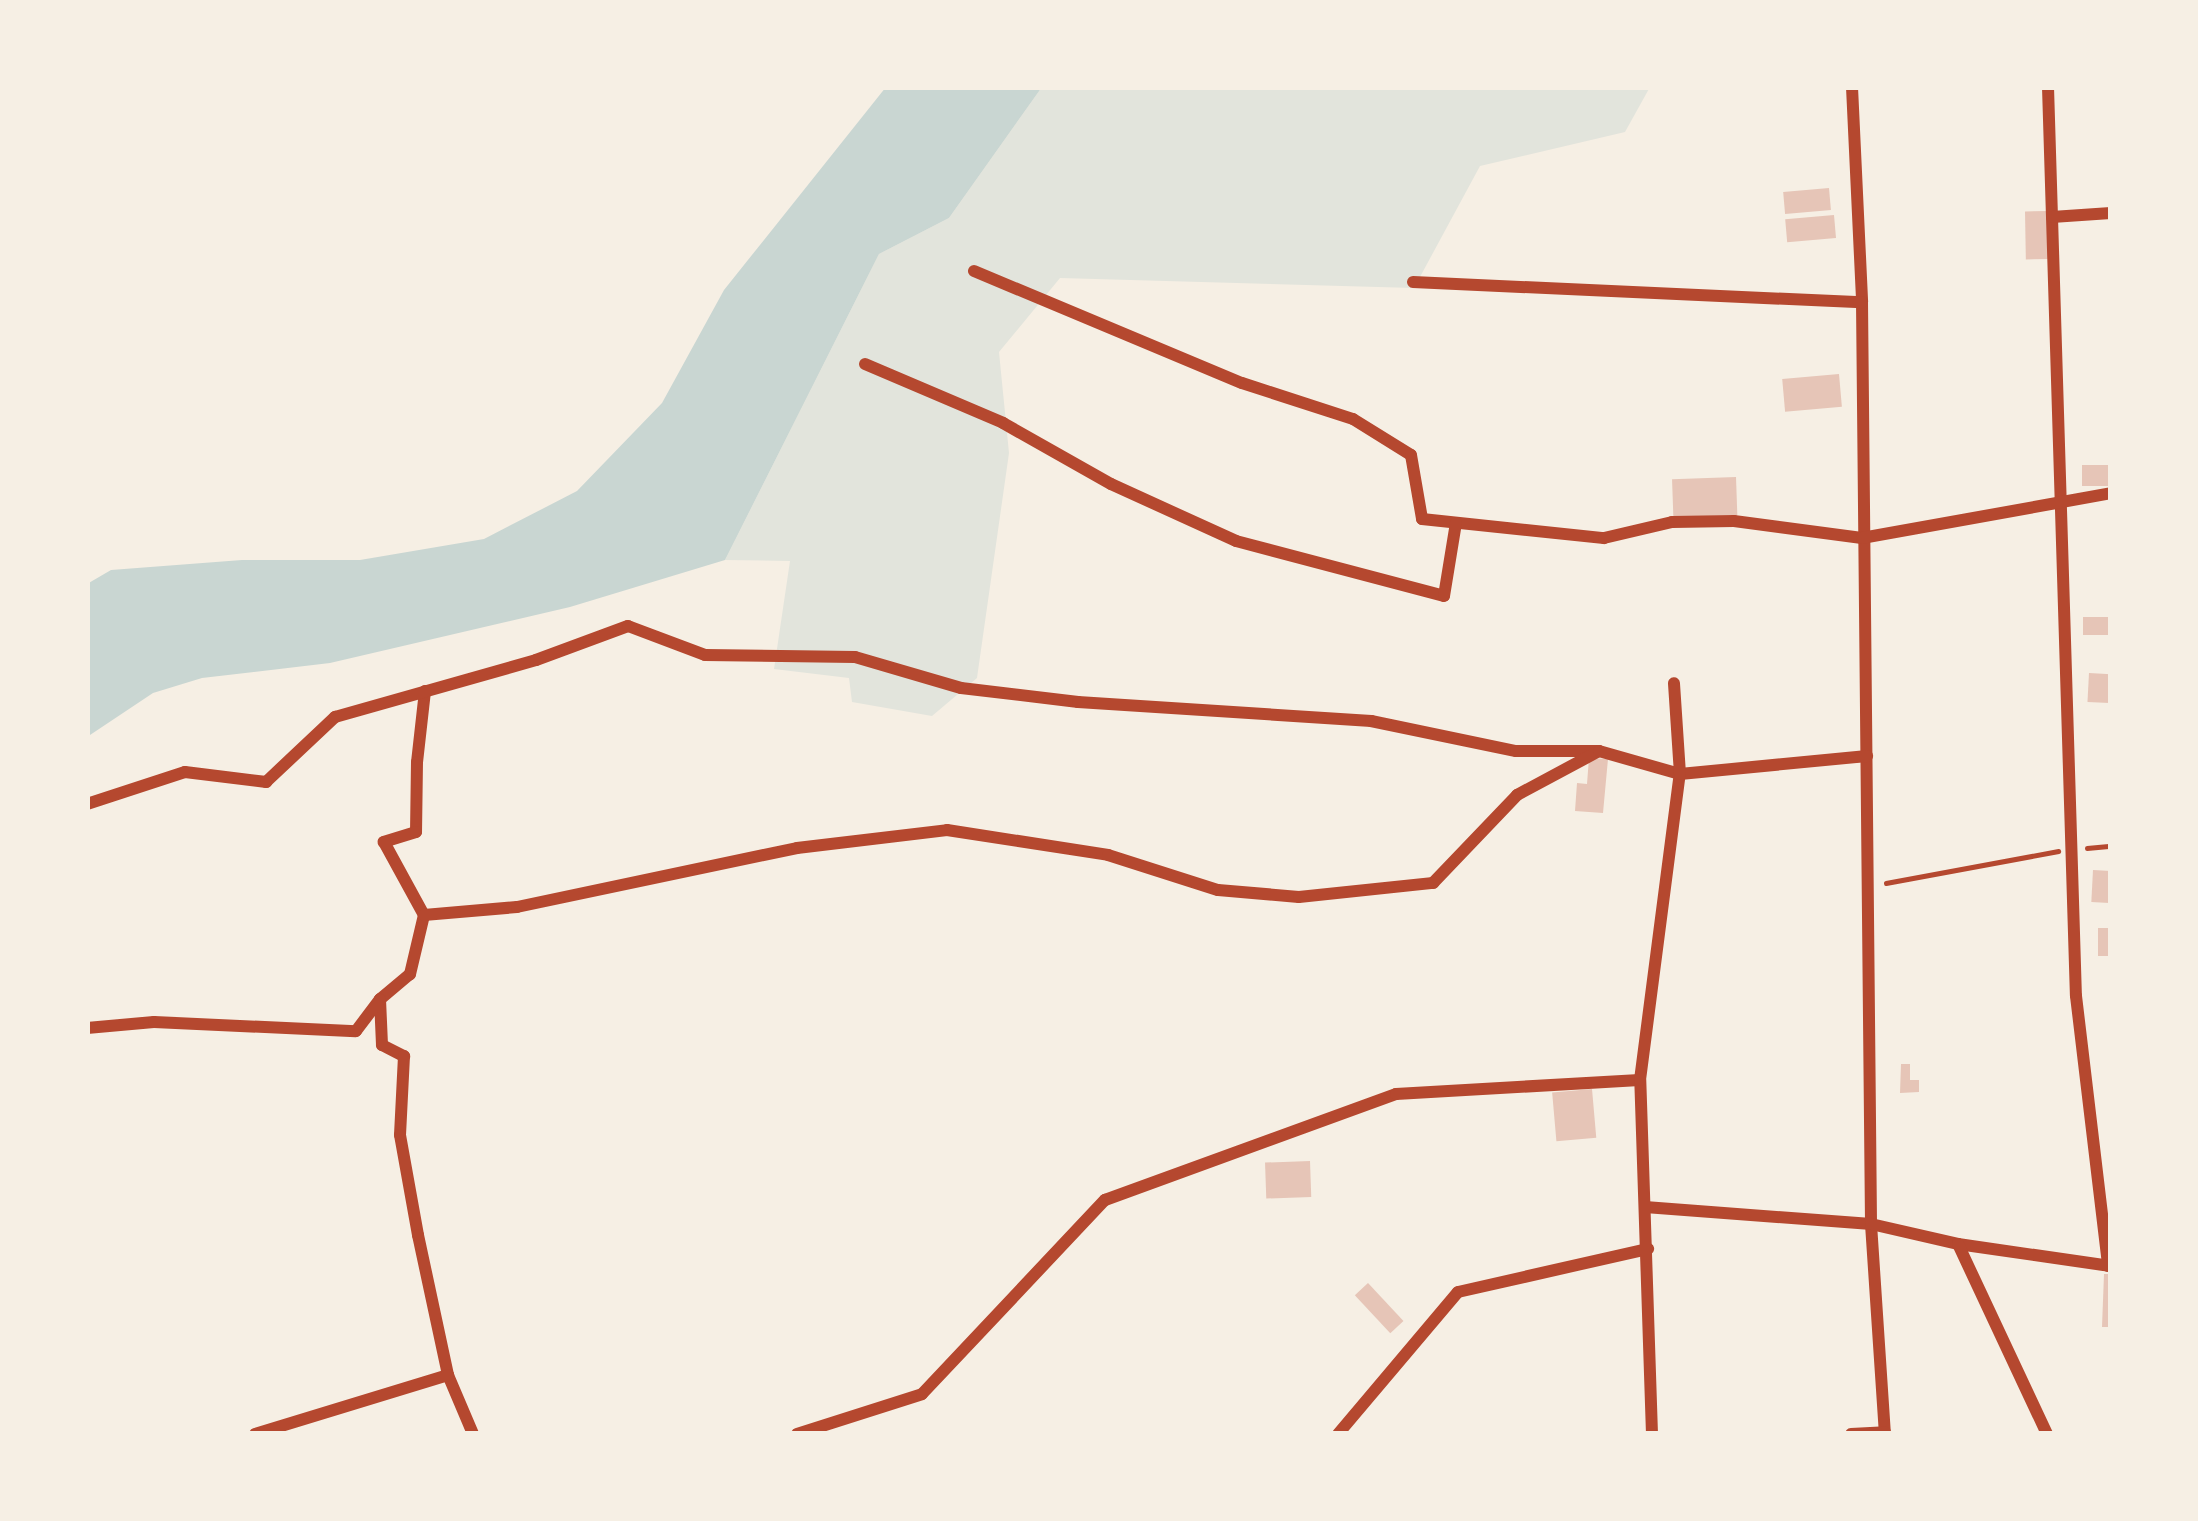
<!DOCTYPE html>
<style>
body{margin:0}
#map{position:relative;width:2198px;height:1521px;overflow:hidden;background:#f6efe4;font-family:"Roboto Serif",serif}
div>[style]{position:absolute}
.green>*{inset:0;background:#e2e4dc}
.water>*{inset:0;background:#c9d6d2}
.building>*{inset:0;background:#e6c5b7;transform-origin:0 0}
.path>*{height:4.5px;margin:-2.25px;padding:0 2.25px;transform-origin:2.25px;border-radius:2.25px;background:#b5482f}
.minor>*{height:12px;margin:-6px;padding:0 6px;transform-origin:6px;border-radius:6px;background:#b5482f}
span{translate:-50% -50%;white-space:nowrap;text-align:center;line-height:1.15;-webkit-text-stroke:9px #f6efe4;paint-order:stroke}
.frame{position:absolute;inset:0;border:90px solid #f6efe4;pointer-events:none}
</style>
<div id="map">
<div class="green">
<div style="clip-path:polygon(1042px 87px,1650px 87px,1625px 132px,1480px 166px,1414px 288px,1060px 278px,999px 352px,1009px 453px,977px 678px,932px 716px,852px 702px,849px 678px,774px 669px,790px 561px,725px 560px,879px 254px,949px 218px)"></div>
</div>
<div class="water">
<div style="clip-path:polygon(886px 87px,1042px 87px,949px 218px,879px 254px,725px 560px,570px 607px,330px 663px,202px 678px,153px 693px,87px 737px,87px 584px,111px 570px,242px 560px,360px 560px,484px 539px,577px 491px,662px 403px,724px 290px)"></div>
</div>
<div class="building">
<div style="left:1829px;top:188px;width:22px;height:46px;rotate:85deg"></div>
<div style="left:2048px;top:211px;width:48px;height:23px;rotate:89deg"></div>
<div style="left:1834px;top:215px;width:23px;height:49px;rotate:85deg"></div>
<div style="left:1839px;top:374px;width:33px;height:57px;rotate:85deg"></div>
<div style="left:2111px;top:465px;width:21px;height:29px;rotate:90deg"></div>
<div style="left:1736px;top:477px;width:38px;height:64px;rotate:88deg"></div>
<div style="left:2111px;top:617px;width:18px;height:28px;rotate:90deg"></div>
<div style="left:2089px;top:673px;width:22px;height:29px;rotate:3deg"></div>
<div style="clip-path:polygon(1589px 758px,1608px 759px,1603px 813px,1575px 811px,1577px 783px,1587px 784px)"></div>
<div style="left:2093px;top:870px;width:18px;height:32px;rotate:3deg"></div>
<div style="left:2098px;top:928px;width:13px;height:28px"></div>
<div style="clip-path:polygon(1901px 1064px,1910px 1064px,1910px 1080px,1919px 1080px,1919px 1092px,1900px 1093px)"></div>
<div style="left:1592px;top:1089px;width:49px;height:40px;rotate:85deg"></div>
<div style="left:1310px;top:1161px;width:36px;height:45px;rotate:88deg"></div>
<div style="clip-path:polygon(2104px 1274px,2111px 1274px,2111px 1327px,2102px 1327px)"></div>
<div style="left:1368px;top:1283px;width:52px;height:18px;rotate:47deg"></div>
</div>
<div class="path">
<div style="left:2087px;top:848px;width:24px;rotate:-5deg"></div>
<div style="left:1886px;top:883px;width:175px;rotate:-10.5deg"></div>
</div>
<div class="minor">
<div style="left:1852px;top:87px;width:215px;rotate:87.3deg"></div>
<div style="left:1862px;top:302px;width:922px;rotate:89.44deg"></div>
<div style="left:1871px;top:1224px;width:210px;rotate:86.2deg"></div>
<div style="left:2048px;top:87px;width:909px;rotate:88.24deg"></div>
<div style="left:2076px;top:996px;width:272px;rotate:83.2deg"></div>
<div style="left:2052px;top:217px;width:59px;rotate:-3.9deg"></div>
<div style="left:974px;top:271px;width:290px;rotate:22.7deg"></div>
<div style="left:1242px;top:383px;width:117px;rotate:18deg"></div>
<div style="left:1353px;top:419px;width:68px;rotate:31.8deg"></div>
<div style="left:1411px;top:455px;width:65px;rotate:80.2deg"></div>
<div style="left:1422px;top:519px;width:183px;rotate:6deg"></div>
<div style="left:1604px;top:538px;width:70px;rotate:-13.2deg"></div>
<div style="left:1672px;top:522px;width:62px;rotate:-0.9deg"></div>
<div style="left:1734px;top:521px;width:129px;rotate:7.6deg"></div>
<div style="left:1862px;top:538px;width:253px;rotate:-10.2deg"></div>
<div style="left:1413px;top:282px;width:449px;rotate:2.6deg"></div>
<div style="left:865px;top:364px;width:150px;rotate:23.1deg"></div>
<div style="left:1003px;top:423px;width:124px;rotate:29.5deg"></div>
<div style="left:1111px;top:484px;width:137px;rotate:24.5deg"></div>
<div style="left:1236px;top:541px;width:215px;rotate:14.8deg"></div>
<div style="left:1444px;top:596px;width:74px;rotate:-80.7deg"></div>
<div style="left:425px;top:691px;width:71px;rotate:96.4deg"></div>
<div style="left:417px;top:762px;width:70px;rotate:90.8deg"></div>
<div style="left:416px;top:832px;width:34px;rotate:163deg"></div>
<div style="left:384px;top:842px;width:83px;rotate:61.3deg"></div>
<div style="left:424px;top:915px;width:61px;rotate:103.3deg"></div>
<div style="left:410px;top:974px;width:39px;rotate:140deg"></div>
<div style="left:380px;top:999px;width:46px;rotate:87.5deg"></div>
<div style="left:382px;top:1045px;width:25px;rotate:27deg"></div>
<div style="left:404px;top:1056px;width:79px;rotate:92.9deg"></div>
<div style="left:400px;top:1135px;width:102px;rotate:79.8deg"></div>
<div style="left:418px;top:1235px;width:143px;rotate:77.9deg"></div>
<div style="left:448px;top:1375px;width:64px;rotate:67deg"></div>
<div style="left:87px;top:804px;width:103px;rotate:-18.1deg"></div>
<div style="left:185px;top:772px;width:82px;rotate:7deg"></div>
<div style="left:266px;top:782px;width:95px;rotate:-43.3deg"></div>
<div style="left:335px;top:717px;width:209px;rotate:-15.8deg"></div>
<div style="left:536px;top:660px;width:98px;rotate:-20.3deg"></div>
<div style="left:628px;top:626px;width:82px;rotate:20.6deg"></div>
<div style="left:705px;top:655px;width:150px;rotate:0.8deg"></div>
<div style="left:855px;top:657px;width:110px;rotate:16.3deg"></div>
<div style="left:961px;top:688px;width:118px;rotate:6.8deg"></div>
<div style="left:1078px;top:702px;width:294px;rotate:3.7deg"></div>
<div style="left:1371px;top:721px;width:148px;rotate:11.7deg"></div>
<div style="left:1516px;top:751px;width:83px"></div>
<div style="left:424px;top:915px;width:93px;rotate:-4.9deg"></div>
<div style="left:517px;top:907px;width:286px;rotate:-11.9deg"></div>
<div style="left:797px;top:848px;width:151px;rotate:-6.8deg"></div>
<div style="left:947px;top:830px;width:163px;rotate:8.8deg"></div>
<div style="left:1108px;top:855px;width:115px;rotate:17.7deg"></div>
<div style="left:1218px;top:890px;width:81px;rotate:4.9deg"></div>
<div style="left:1299px;top:897px;width:135px;rotate:-6deg"></div>
<div style="left:1433px;top:883px;width:122px;rotate:-46.3deg"></div>
<div style="left:1517px;top:795px;width:93px;rotate:-28.2deg"></div>
<div style="left:1599px;top:751px;width:84px;rotate:15.9deg"></div>
<div style="left:1680px;top:774px;width:188px;rotate:-5.5deg"></div>
<div style="left:87px;top:1028px;width:67px;rotate:-5.1deg"></div>
<div style="left:154px;top:1022px;width:202px;rotate:2.6deg"></div>
<div style="left:356px;top:1031px;width:39px;rotate:-53deg"></div>
<div style="left:1645px;top:1207px;width:227px;rotate:4.3deg"></div>
<div style="left:1871px;top:1224px;width:89px;rotate:12.9deg"></div>
<div style="left:1958px;top:1244px;width:154px;rotate:8.2deg"></div>
<div style="left:1958px;top:1244px;width:210px;rotate:64.9deg"></div>
<div style="left:255px;top:1434px;width:202px;rotate:-17deg"></div>
<div style="left:797px;top:1434px;width:131px;rotate:-17.7deg"></div>
<div style="left:922px;top:1394px;width:267px;rotate:-46.7deg"></div>
<div style="left:1105px;top:1200px;width:310px;rotate:-20deg"></div>
<div style="left:1396px;top:1094px;width:244px;rotate:-3.3deg"></div>
<div style="left:1338px;top:1434px;width:186px;rotate:-49.8deg"></div>
<div style="left:1458px;top:1292px;width:195px;rotate:-12.8deg"></div>
<div style="left:1652px;top:1434px;width:354px;rotate:-91.9deg"></div>
<div style="left:1640px;top:1080px;width:309px;rotate:-82.6deg"></div>
<div style="left:1680px;top:774px;width:91px;rotate:-93.8deg"></div>
<div style="left:1851px;top:1434px;width:34px;rotate:-3deg"></div>
</div>
<div class="frame"></div>
</div>
